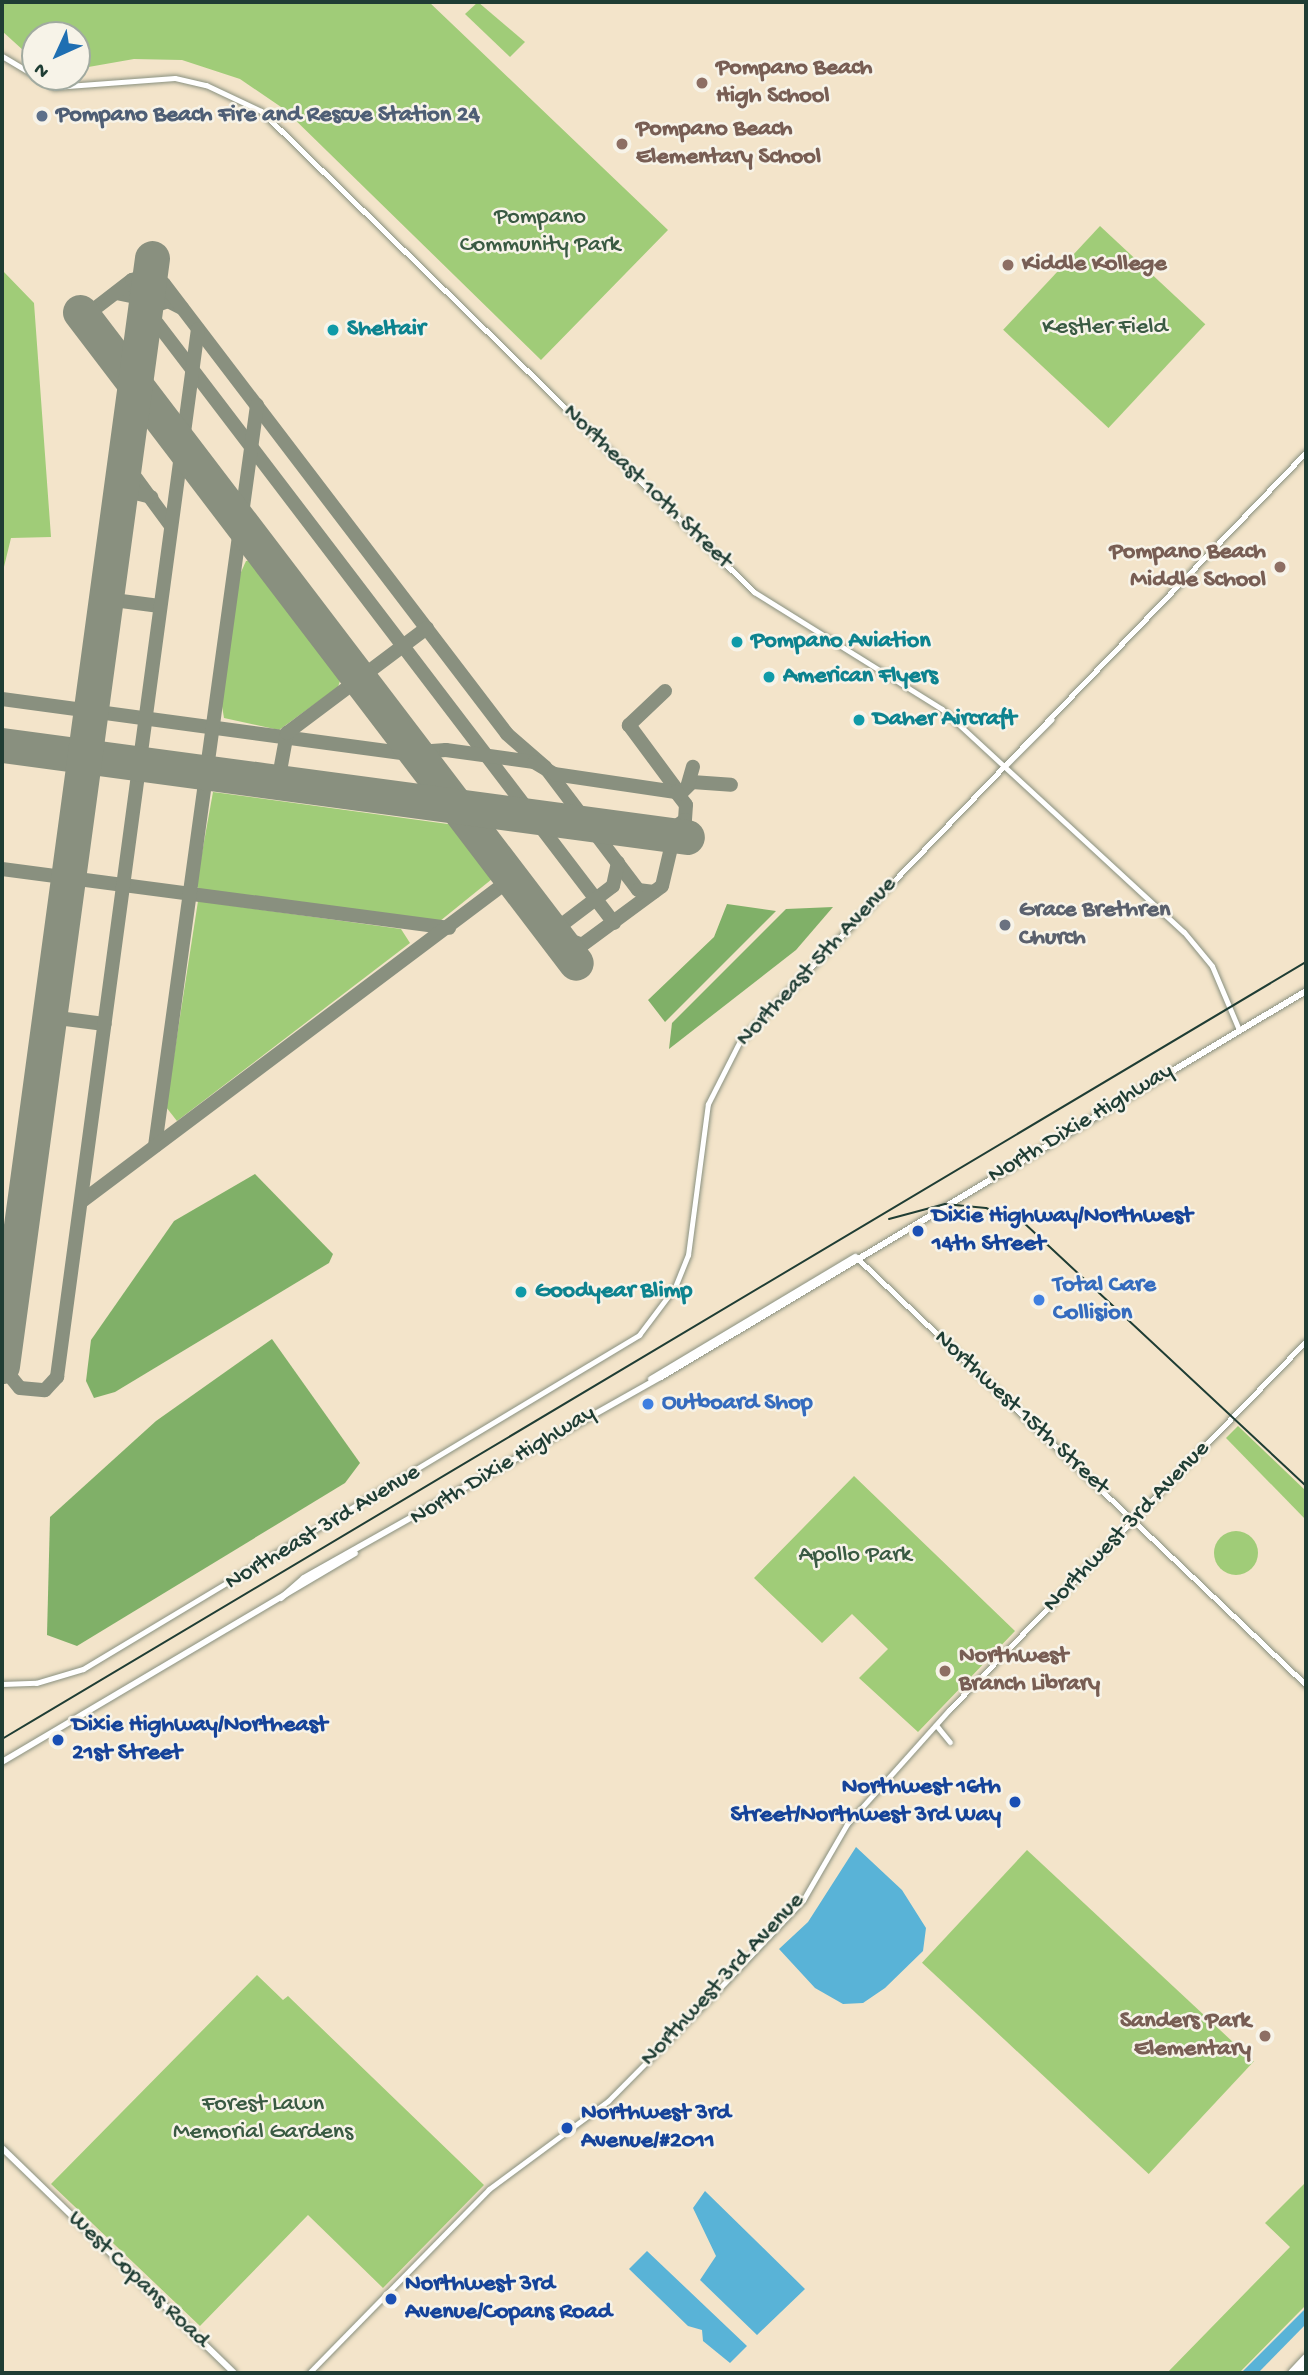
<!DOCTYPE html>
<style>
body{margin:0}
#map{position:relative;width:1308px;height:2375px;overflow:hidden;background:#f3e4ca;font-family:"Gochi Hand",sans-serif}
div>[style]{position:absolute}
.green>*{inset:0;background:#a0cc78;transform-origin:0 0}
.round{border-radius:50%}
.forest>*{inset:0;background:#80b068}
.water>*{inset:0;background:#59b3d7}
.taxiway>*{height:14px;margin:-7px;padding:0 7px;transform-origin:7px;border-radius:7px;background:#89907f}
.runway>*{height:35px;margin:-17.5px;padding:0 17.5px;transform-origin:17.5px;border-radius:17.5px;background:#89907f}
.roads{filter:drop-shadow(0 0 2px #89907f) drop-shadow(0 0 2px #89907f)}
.tertiary>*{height:5px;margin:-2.5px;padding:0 2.5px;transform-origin:2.5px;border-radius:2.5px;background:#fff}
.secondary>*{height:6px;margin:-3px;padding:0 3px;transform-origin:3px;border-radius:3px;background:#fff}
.motorway>*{height:8px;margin:-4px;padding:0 4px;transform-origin:4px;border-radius:4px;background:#fff}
.rail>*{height:2px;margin:-1px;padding:0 1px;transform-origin:1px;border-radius:1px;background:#1f3d34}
.dots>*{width:19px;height:19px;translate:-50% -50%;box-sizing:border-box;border:4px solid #f7f3e8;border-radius:50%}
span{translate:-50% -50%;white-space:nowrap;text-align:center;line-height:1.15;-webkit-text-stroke:5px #f7f3e8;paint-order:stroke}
.education-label{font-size:24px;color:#785e54;font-weight:700}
.left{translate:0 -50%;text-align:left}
.right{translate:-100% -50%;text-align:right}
.service-label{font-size:24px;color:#4e5e75;font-weight:700}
.park-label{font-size:24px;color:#395a42}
.culture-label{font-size:24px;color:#0d838f;font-weight:700}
.street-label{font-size:24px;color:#1f3d34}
.worship-label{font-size:24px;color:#5b616d;font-weight:700}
.transit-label{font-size:24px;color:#164399;font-weight:700}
.shop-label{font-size:24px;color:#366cbe;font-weight:700}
.frame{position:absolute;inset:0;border:4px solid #1f3d34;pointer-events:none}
.north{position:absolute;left:21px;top:21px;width:70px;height:70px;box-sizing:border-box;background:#f7f3e8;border:2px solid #a1aaa0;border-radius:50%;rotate:225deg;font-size:19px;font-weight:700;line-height:28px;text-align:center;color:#1f3d34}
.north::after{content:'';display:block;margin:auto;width:24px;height:32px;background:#1f6fb2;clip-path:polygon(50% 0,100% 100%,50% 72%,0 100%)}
</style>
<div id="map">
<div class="green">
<div style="clip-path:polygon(2px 2px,429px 2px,668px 230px,541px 360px,284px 109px,240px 79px,182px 60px,134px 59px,77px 69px,77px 35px,35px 35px,35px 61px,2px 31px)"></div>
<div style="clip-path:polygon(478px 2px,525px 42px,510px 57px,465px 14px)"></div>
<div style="left:1100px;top:226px;width:144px;height:142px;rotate:43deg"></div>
<div style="clip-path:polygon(2px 270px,34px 303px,51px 537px,11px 538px,2px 575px)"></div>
<div style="clip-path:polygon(253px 560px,341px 678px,338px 687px,279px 730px,224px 718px,221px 700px,237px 581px,246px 561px)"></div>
<div style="clip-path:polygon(213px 792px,455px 825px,492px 879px,440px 921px,201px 890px,196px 886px)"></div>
<div style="clip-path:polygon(198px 901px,401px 929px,410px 943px,177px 1121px,166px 1107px)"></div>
<div style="clip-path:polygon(1238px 1426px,1306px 1491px,1306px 1520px,1226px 1438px)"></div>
<div style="clip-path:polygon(854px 1476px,1015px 1631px,918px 1732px,859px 1678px,888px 1649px,852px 1614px,822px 1643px,754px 1578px)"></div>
<div class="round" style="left:1214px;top:1531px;width:44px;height:44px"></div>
<div style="left:1027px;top:1850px;width:310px;height:154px;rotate:43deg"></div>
<div style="clip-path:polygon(257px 1975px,283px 2000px,288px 1996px,484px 2185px,383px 2288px,308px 2215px,200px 2326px,51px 2184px)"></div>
<div style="clip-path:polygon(1306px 2182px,1306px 2305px,1239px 2373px,1167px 2373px,1290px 2247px,1265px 2223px)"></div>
</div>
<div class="forest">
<div style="clip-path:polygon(727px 904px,776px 911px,665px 1022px,648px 1000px,714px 937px)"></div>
<div style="clip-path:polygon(833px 907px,796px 950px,669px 1049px,672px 1023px,786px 909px)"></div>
<div style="clip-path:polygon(255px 1174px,333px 1254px,329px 1263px,115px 1392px,94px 1398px,86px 1381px,91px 1340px,174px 1221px)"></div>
<div style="clip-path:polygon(272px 1339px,360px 1463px,345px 1483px,77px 1646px,47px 1635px,50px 1517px,156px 1421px)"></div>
</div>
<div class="water">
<div style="clip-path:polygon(856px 1847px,902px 1890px,926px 1928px,923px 1951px,885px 1988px,863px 2003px,843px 2004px,815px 1988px,779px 1949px,808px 1922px)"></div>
<div style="clip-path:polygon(705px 2191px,805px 2289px,757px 2335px,700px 2280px,716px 2256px,693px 2208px)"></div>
<div style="clip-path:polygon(647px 2251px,747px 2346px,730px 2363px,703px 2341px,702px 2330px,688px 2326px,629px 2269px)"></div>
<div style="clip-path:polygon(1306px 2308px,1306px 2324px,1258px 2373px,1241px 2373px)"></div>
</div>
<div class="taxiway">
<div style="left:116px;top:293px;width:21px;rotate:11deg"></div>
<div style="left:137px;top:297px;width:787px;rotate:52.69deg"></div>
<div style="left:146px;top:309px;width:23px;rotate:-20deg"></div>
<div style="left:168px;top:301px;width:16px;rotate:27deg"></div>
<div style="left:94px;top:330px;width:20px;rotate:-93deg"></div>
<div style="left:93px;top:310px;width:49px;rotate:-37.6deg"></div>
<div style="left:132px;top:280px;width:18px;rotate:-16deg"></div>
<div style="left:149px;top:275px;width:17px;rotate:31deg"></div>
<div style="left:164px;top:284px;width:566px;rotate:52.68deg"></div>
<div style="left:507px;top:734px;width:50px;rotate:41deg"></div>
<div style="left:545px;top:767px;width:154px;rotate:52.9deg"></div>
<div style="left:638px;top:890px;width:16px;rotate:7deg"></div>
<div style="left:124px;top:462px;width:79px;rotate:53.7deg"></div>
<div style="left:119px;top:503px;width:16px;rotate:-43deg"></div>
<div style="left:131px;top:492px;width:21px;rotate:14deg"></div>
<div style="left:106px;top:599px;width:54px;rotate:7.4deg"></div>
<div style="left:665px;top:691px;width:50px;rotate:136.6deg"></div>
<div style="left:629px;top:725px;width:86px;rotate:53.5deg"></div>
<div style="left:680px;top:794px;width:17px;rotate:-45deg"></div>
<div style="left:692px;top:782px;width:39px;rotate:4deg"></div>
<div style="left:2px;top:699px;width:405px;rotate:7.7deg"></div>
<div style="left:403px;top:753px;width:43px;rotate:-4deg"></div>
<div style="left:446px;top:750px;width:89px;rotate:7.8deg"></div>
<div style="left:534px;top:762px;width:23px;rotate:31deg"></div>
<div style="left:554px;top:774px;width:123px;rotate:8.4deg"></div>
<div style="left:676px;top:792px;width:16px;rotate:52deg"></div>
<div style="left:686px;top:805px;width:15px;rotate:94deg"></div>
<div style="left:685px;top:820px;width:24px;rotate:144deg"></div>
<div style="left:278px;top:782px;width:50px;rotate:-79.6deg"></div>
<div style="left:287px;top:733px;width:175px;rotate:-36.9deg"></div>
<div style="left:688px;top:784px;width:18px;rotate:-74deg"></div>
<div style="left:2px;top:869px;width:451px;rotate:7.5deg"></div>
<div style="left:544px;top:921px;width:20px;rotate:6deg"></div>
<div style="left:564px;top:923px;width:61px;rotate:-37.1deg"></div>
<div style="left:613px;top:886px;width:24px;rotate:-78deg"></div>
<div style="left:555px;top:935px;width:29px;rotate:20deg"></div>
<div style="left:582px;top:945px;width:99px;rotate:-36.4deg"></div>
<div style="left:662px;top:886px;width:52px;rotate:-76.8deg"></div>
<div style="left:50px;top:1017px;width:55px;rotate:7.3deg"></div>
<div style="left:155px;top:1146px;width:748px;rotate:-82.16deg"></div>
<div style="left:81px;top:1202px;width:539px;rotate:-36.93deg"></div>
<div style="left:2px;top:1366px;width:28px;rotate:51deg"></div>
<div style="left:20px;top:1388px;width:25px;rotate:5deg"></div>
<div style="left:45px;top:1390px;width:18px;rotate:-47deg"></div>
<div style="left:57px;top:1377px;width:1057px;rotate:-82.34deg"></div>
</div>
<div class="runway">
<div style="left:80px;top:312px;width:818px;rotate:52.7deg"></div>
<div style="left:2px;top:745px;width:691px;rotate:7.65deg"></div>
<div style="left:2px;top:1366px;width:1118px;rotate:-82.29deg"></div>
</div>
<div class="roads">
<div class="tertiary">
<div style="left:2px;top:56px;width:61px;rotate:30.8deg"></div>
<div style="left:54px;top:87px;width:121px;rotate:-4.3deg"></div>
<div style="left:175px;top:78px;width:32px;rotate:13deg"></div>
<div style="left:206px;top:85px;width:61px;rotate:25.3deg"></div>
<div style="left:261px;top:111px;width:689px;rotate:44.29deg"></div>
<div style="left:754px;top:592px;width:221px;rotate:31.9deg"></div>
<div style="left:942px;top:709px;width:329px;rotate:42.7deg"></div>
<div style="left:1184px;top:932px;width:44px;rotate:50.5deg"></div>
<div style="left:1212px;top:966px;width:69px;rotate:67.1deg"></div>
<div style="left:1005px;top:766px;width:66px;rotate:-45deg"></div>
<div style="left:856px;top:1257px;width:621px;rotate:43.56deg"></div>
<div style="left:2px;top:1684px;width:34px;rotate:-2deg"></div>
<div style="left:36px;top:1683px;width:49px;rotate:-16.6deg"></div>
<div style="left:83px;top:1669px;width:649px;rotate:-30.99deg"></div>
<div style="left:639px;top:1335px;width:60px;rotate:-53.1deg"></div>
<div style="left:675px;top:1287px;width:35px;rotate:-68deg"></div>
<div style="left:688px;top:1255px;width:152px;rotate:-82.5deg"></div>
<div style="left:708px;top:1104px;width:71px;rotate:-63.1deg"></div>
<div style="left:740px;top:1041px;width:817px;rotate:-46.14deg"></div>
<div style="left:936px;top:1725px;width:22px;rotate:51deg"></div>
<div style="left:309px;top:2373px;width:257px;rotate:-45.6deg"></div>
<div style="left:489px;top:2189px;width:148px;rotate:-36.5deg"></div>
<div style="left:608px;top:2101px;width:155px;rotate:-45.3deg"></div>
<div style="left:717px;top:1991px;width:125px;rotate:-46.6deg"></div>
<div style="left:803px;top:1900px;width:88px;rotate:-59.9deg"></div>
<div style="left:847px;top:1824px;width:153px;rotate:-48.2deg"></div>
<div style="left:949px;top:1710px;width:513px;rotate:-45.95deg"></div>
</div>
<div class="secondary">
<div style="left:651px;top:1379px;width:238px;rotate:-30.9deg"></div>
<div style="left:281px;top:1598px;width:30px;rotate:-41deg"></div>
<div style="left:304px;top:1578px;width:410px;rotate:-29.4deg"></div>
<div style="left:661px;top:1377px;width:752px;rotate:-30.9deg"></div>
<div style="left:2px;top:1762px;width:410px;rotate:-30.6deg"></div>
<div style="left:2px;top:2148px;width:323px;rotate:44.1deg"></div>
</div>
<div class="motorway">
<div style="left:1292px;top:2373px;width:21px;rotate:-47deg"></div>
<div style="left:1302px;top:2373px;width:6px;rotate:-45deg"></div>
</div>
</div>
<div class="rail">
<div style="left:889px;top:1219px;width:58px;rotate:-15deg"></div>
<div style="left:945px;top:1204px;width:41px;rotate:5.6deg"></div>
<div style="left:986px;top:1208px;width:40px;rotate:21deg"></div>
<div style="left:1023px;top:1222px;width:387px;rotate:43deg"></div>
<div style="left:2px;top:1739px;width:1518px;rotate:-30.79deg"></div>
</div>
<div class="dots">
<div style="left:702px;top:83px;background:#8d6e63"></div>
<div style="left:42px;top:116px;background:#5c6f8a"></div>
<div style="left:622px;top:144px;background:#8d6e63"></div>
<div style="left:1008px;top:265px;background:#8d6e63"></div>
<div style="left:333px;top:330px;background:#0f9aa8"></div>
<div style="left:1280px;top:567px;background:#8d6e63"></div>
<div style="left:737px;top:642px;background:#0f9aa8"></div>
<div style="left:769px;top:677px;background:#0f9aa8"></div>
<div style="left:859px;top:720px;background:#0f9aa8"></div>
<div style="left:1005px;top:925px;background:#6b7280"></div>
<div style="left:918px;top:1231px;background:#1a4fb4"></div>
<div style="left:521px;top:1292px;background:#0f9aa8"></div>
<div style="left:1039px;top:1300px;background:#3f7fe0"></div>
<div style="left:648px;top:1404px;background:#3f7fe0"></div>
<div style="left:945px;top:1671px;background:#8d6e63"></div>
<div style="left:58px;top:1740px;background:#1a4fb4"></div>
<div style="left:1015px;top:1802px;background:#1a4fb4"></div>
<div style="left:1265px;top:2036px;background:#8d6e63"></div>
<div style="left:567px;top:2128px;background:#1a4fb4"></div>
<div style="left:391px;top:2299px;background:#1a4fb4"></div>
</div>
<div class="education-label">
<span class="left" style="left:716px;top:83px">Pompano Beach<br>High School</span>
<span class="left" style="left:636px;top:144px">Pompano Beach<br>Elementary School</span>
<span class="left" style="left:1022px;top:265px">Kiddle Kollege</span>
<span class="right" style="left:1266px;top:567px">Pompano Beach<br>Middle School</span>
<span class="left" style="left:959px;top:1671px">Northwest<br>Branch Library</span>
<span class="right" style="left:1251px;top:2036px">Sanders Park<br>Elementary</span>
</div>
<div class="service-label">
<span class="left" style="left:56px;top:116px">Pompano Beach Fire and Rescue Station 24</span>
</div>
<div class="park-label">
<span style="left:540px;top:232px">Pompano<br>Community Park</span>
<span style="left:1105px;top:328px">Kestler Field</span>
<span style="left:855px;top:1556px">Apollo Park</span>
<span style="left:263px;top:2119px">Forest Lawn<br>Memorial Gardens</span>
</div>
<div class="culture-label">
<span class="left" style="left:347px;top:330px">Sheltair</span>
<span class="left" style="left:751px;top:642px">Pompano Aviation</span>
<span class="left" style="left:783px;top:677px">American Flyers</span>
<span class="left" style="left:873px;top:720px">Daher Aircraft</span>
<span class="left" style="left:535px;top:1292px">Goodyear Blimp</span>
</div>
<div class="street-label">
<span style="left:647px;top:487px;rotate:44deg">Northeast 10th Street</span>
<span style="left:817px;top:962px;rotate:-47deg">Northeast 5th Avenue</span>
<span style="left:1081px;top:1124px;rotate:-31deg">North Dixie Highway</span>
<span style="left:1021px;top:1413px;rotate:43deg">Northwest 15th Street</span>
<span style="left:503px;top:1466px;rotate:-31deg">North Dixie Highway</span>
<span style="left:1127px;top:1527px;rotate:-46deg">Northwest 3rd Avenue</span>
<span style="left:323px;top:1528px;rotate:-31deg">Northeast 3rd Avenue</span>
<span style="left:723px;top:1980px;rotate:-47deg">Northwest 3rd Avenue</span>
<span style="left:138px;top:2280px;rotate:44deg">West Copans Road</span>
</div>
<div class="worship-label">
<span class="left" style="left:1019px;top:925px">Grace Brethren<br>Church</span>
</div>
<div class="transit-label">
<span class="left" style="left:932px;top:1231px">Dixie Highway/Northwest<br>14th Street</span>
<span class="left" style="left:72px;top:1740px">Dixie Highway/Northeast<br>21st Street</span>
<span class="right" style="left:1001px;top:1802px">Northwest 16th<br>Street/Northwest 3rd Way</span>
<span class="left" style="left:581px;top:2128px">Northwest 3rd<br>Avenue/#2011</span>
<span class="left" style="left:405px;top:2299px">Northwest 3rd<br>Avenue/Copans Road</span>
</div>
<div class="shop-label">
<span class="left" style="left:1053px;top:1300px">Total Care<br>Collision</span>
<span class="left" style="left:662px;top:1404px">Outboard Shop</span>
</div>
<div class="frame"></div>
<div class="north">N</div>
</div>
